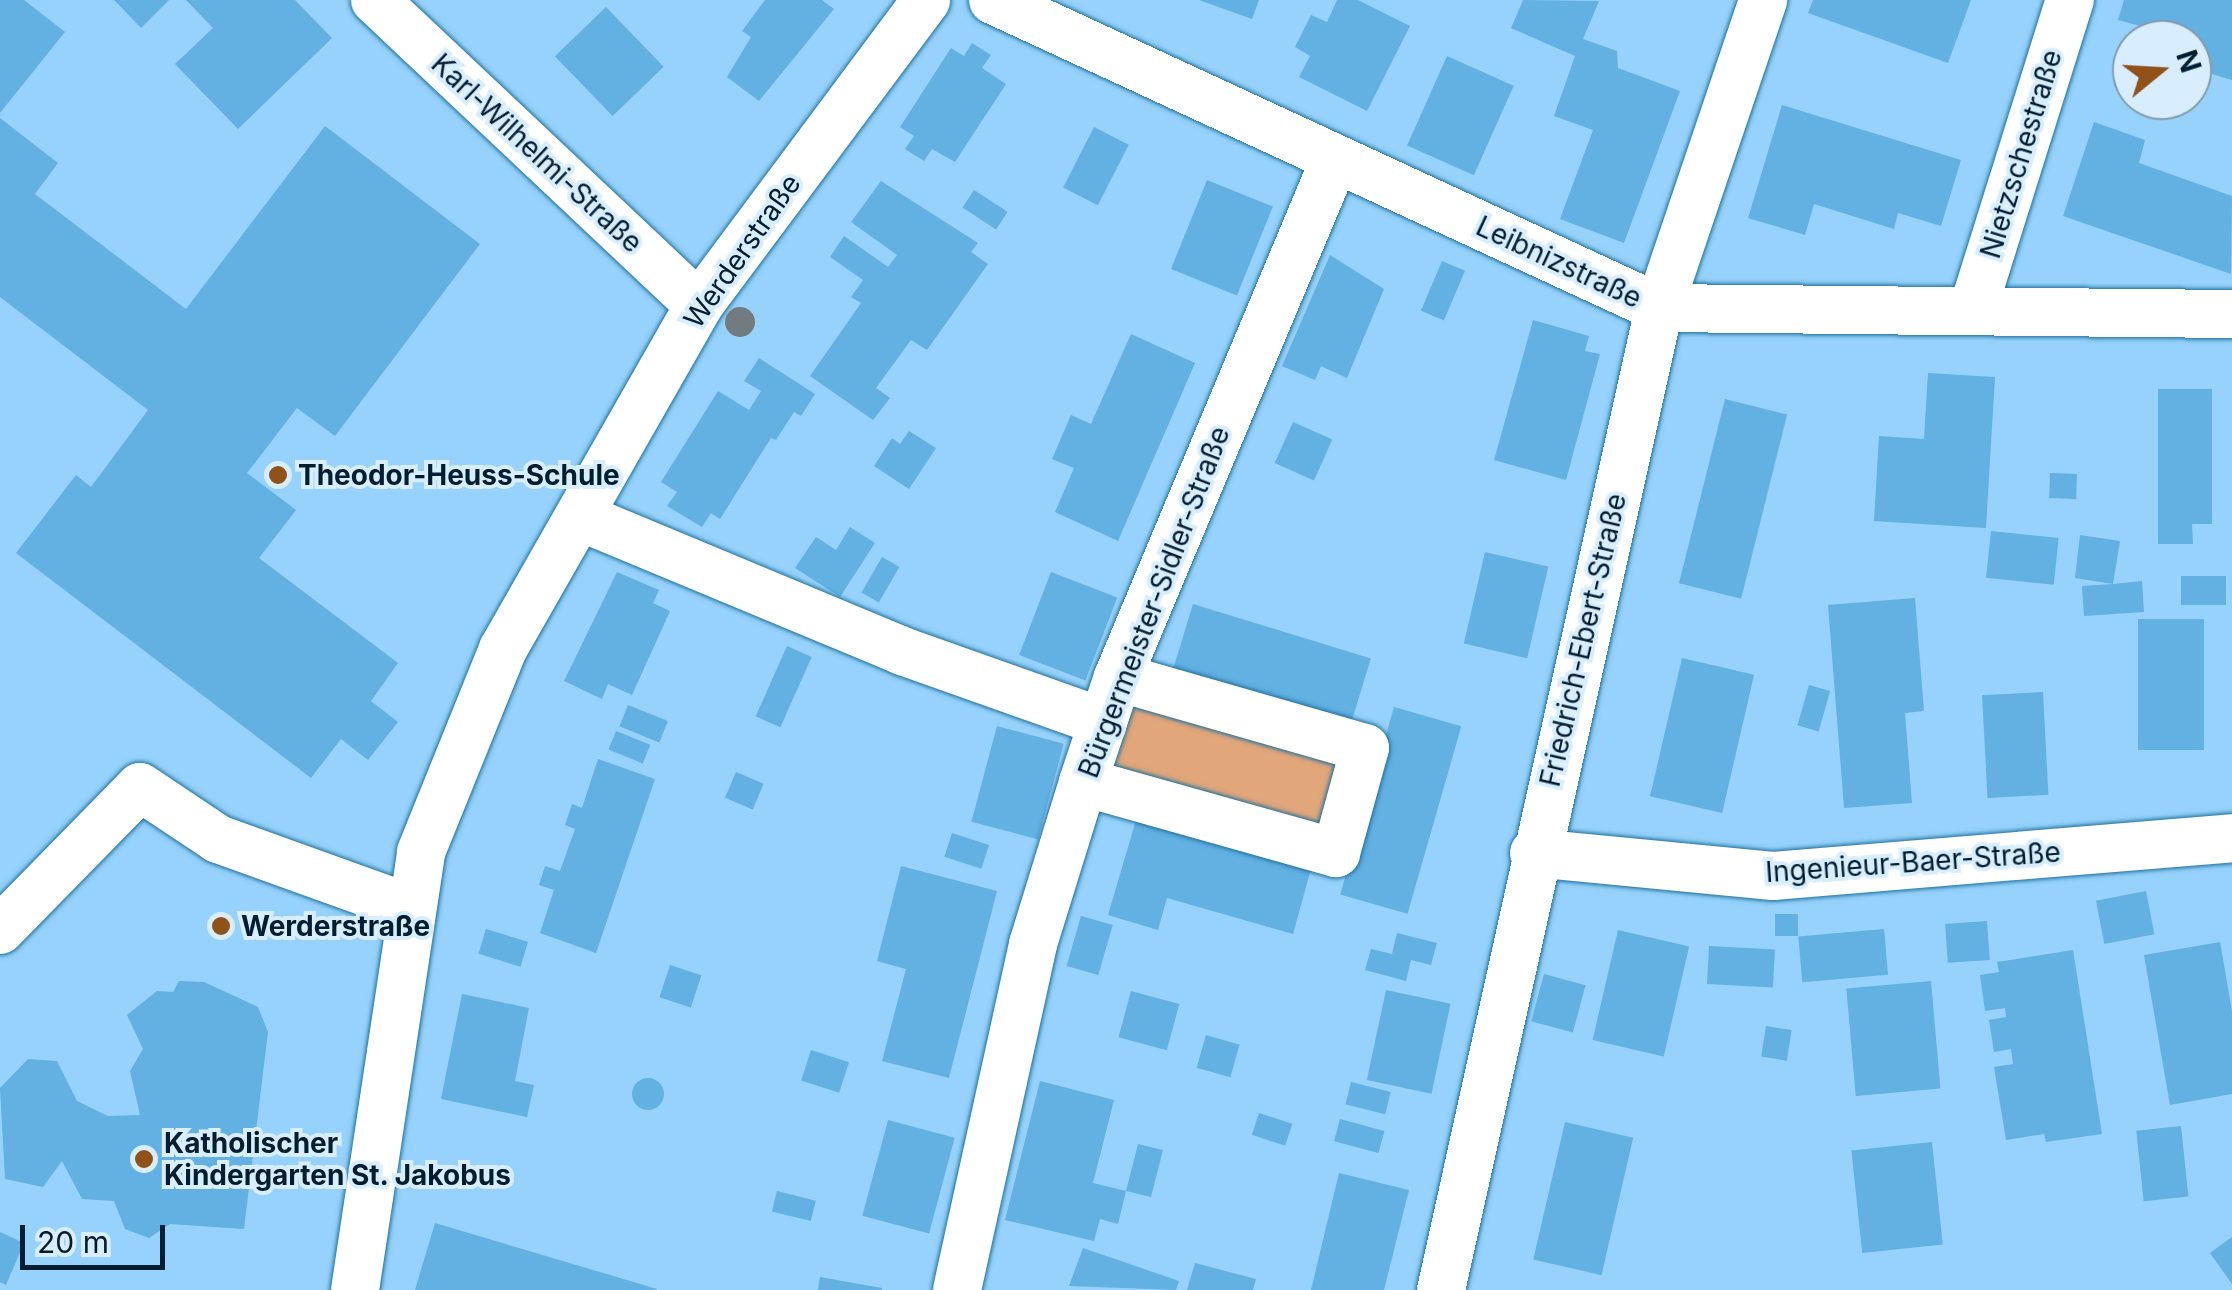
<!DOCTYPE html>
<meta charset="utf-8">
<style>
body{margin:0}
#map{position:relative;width:2232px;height:1290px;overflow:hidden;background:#96d2fb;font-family:Inter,sans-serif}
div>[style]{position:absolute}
.green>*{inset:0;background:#e1a67a;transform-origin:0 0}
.building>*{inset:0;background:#63b0e2;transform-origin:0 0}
.round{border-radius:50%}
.roads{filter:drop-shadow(0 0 2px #1d719f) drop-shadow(0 0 2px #1d719f)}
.minor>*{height:48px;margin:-24px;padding:0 24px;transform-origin:24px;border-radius:24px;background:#fff}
.trees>*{width:30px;height:30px;margin:-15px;border-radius:50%;background:#727b7f}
.dots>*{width:28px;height:28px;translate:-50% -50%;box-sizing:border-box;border:5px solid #d8eefe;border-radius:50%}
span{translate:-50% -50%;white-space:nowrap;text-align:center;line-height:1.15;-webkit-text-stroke:8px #d8eefe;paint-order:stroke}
.street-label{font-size:28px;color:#001e31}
.poi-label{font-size:28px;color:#001e31;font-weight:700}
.left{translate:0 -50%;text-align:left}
.north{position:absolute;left:2112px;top:20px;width:100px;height:100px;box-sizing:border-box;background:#d8eefe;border:2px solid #829bac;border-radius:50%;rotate:72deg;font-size:28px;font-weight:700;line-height:40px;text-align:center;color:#001e31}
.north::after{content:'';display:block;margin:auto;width:35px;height:45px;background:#905218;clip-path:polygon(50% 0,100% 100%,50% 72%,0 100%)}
.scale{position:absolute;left:20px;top:1225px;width:145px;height:45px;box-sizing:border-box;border:5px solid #001e31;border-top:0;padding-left:12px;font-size:30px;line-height:35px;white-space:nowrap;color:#001e31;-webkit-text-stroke:8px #d8eefe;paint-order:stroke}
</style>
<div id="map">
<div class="green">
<div style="left:1133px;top:702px;width:217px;height:70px;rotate:16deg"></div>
</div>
<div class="building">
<div style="clip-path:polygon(0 0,24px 0,65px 32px,0 113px)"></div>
<div style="clip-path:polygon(114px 0,169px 0,141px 28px)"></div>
<div style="clip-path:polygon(186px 0,295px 0,332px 38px,238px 129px,175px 64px,213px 28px)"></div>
<div style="clip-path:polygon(765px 0,822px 0,834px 9px,759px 101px,727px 77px,751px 37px,742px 31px)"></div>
<div style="clip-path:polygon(1199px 0,1259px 0,1252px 19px)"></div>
<div style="clip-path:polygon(1337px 0,1358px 0,1410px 26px,1367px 111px,1299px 77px,1310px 56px,1295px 47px,1311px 15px,1327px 22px)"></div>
<div style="clip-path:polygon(1523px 0,1599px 1px,1583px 39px,1617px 51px,1618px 68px,1680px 91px,1624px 243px,1560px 219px,1593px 130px,1554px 116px,1575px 56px,1511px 28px)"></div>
<div style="clip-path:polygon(1813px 0,1971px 0,1948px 63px,1808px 13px)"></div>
<div style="clip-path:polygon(2124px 0,2232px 0,2232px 80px,2192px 68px,2192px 40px,2118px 20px)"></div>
<div style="left:606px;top:7px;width:83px;height:71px;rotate:46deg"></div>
<div style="clip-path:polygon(972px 43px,991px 55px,982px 68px,1006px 84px,955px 162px,932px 149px,924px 161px,905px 149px,914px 136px,900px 127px,951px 48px,964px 56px)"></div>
<div style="left:1447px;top:56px;width:73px;height:98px;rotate:24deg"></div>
<div style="clip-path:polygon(1782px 105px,1961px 160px,1941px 226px,1898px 213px,1894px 229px,1814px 204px,1805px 235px,1748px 218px)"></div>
<div style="clip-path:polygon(0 118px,58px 163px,35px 194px,186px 309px,325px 126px,480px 244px,335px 436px,297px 408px,247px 473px,296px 510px,259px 558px,398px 663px,371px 701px,398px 722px,368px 760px,341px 739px,311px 778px,16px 553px,76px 475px,91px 487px,148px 410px,0 297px)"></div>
<div style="clip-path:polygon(2094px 122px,2145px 140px,2139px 163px,2232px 196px,2231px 274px,2063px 216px)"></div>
<div style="left:1094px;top:127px;width:39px;height:68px;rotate:27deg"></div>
<div style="left:1207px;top:180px;width:71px;height:96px;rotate:22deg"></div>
<div style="clip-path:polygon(881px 181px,978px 243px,971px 252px,988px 264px,927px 350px,911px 340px,876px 388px,890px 398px,873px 420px,810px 376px,861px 303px,851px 297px,863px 280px,830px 257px,844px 236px,888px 267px,897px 255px,851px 222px)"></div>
<div style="left:974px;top:190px;width:40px;height:21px;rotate:33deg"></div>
<div style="clip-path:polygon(1330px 255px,1384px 289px,1347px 378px,1321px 366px,1315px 380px,1282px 366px)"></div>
<div style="left:1442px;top:261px;width:25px;height:54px;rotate:23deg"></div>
<div style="clip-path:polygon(1533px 320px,1589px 336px,1585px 351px,1600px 354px,1566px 480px,1494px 460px)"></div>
<div style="clip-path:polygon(1131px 334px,1195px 363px,1118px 541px,1055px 512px,1074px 468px,1052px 459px,1071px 415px,1091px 424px)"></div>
<div style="clip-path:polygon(759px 358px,815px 394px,801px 416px,794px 412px,776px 440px,771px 438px,720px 519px,711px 513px,702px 527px,667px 506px,677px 492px,661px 482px,718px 391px,749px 410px,761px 391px,744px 381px)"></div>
<div style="clip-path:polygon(1928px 373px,1995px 377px,1986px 528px,1874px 521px,1879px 436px,1924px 439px)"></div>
<div style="clip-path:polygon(2158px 389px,2212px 389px,2212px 524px,2192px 524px,2193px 544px,2158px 544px)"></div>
<div style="left:1725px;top:399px;width:64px;height:190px;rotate:14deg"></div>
<div style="left:1293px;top:422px;width:43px;height:45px;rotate:24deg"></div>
<div style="clip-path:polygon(909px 431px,936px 448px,909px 489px,874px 466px,892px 438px,900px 444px)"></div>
<div style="left:2050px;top:473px;width:27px;height:25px;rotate:2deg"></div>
<div style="clip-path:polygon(850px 527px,875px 543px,840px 597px,795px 568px,816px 537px,836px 550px)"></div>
<div style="left:1991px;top:531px;width:68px;height:47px;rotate:6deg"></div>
<div style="clip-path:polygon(2080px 535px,2120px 541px,2113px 584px,2142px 581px,2144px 612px,2084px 616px,2082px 586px,2113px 584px,2075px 578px)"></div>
<div style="left:1485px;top:552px;width:65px;height:94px;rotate:13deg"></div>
<div style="left:882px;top:557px;width:20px;height:41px;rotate:30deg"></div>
<div style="clip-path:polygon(617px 572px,659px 590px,653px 603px,670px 611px,632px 695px,608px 684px,602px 699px,564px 681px)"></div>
<div style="left:1051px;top:572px;width:71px;height:89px;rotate:21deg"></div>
<div style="left:2181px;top:576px;width:45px;height:29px"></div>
<div style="clip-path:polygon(1915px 598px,1924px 711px,1905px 713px,1912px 803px,1844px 808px,1828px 605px)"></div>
<div style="left:1193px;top:604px;width:186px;height:71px;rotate:17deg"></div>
<div style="left:2204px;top:619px;width:131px;height:66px;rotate:90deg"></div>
<div style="left:787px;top:646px;width:27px;height:77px;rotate:24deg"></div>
<div style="left:1682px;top:658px;width:74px;height:142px;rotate:13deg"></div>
<div style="left:1809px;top:685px;width:22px;height:42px;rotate:16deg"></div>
<div style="left:2043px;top:692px;width:103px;height:61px;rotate:87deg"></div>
<div style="left:628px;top:705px;width:43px;height:23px;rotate:22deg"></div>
<div style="left:1394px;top:707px;width:70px;height:195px;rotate:16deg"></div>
<div style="left:997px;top:726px;width:69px;height:99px;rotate:15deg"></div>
<div style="left:616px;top:731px;width:37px;height:20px;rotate:22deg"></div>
<div style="clip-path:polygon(598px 759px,655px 779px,596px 953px,540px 933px,554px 890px,539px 885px,545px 866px,560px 871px,575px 829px,565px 825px,572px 804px,582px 808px)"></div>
<div style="left:736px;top:772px;width:30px;height:28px;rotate:23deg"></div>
<div style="clip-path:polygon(1136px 820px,1311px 869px,1293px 934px,1167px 898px,1158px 930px,1108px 915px)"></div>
<div style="left:952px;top:833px;width:39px;height:25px;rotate:18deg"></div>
<div style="clip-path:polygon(901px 866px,997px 891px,949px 1078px,882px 1061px,906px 969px,877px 961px)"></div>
<div style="left:2146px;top:891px;width:44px;height:51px;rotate:79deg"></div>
<div style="left:1798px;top:914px;width:22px;height:23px;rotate:90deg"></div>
<div style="left:1081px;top:916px;width:33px;height:52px;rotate:16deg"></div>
<div style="left:1987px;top:921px;width:39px;height:42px;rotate:86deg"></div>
<div style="left:486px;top:929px;width:44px;height:26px;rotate:17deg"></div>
<div style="left:1884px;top:929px;width:46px;height:86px;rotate:85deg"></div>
<div style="left:1618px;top:930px;width:73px;height:113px;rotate:13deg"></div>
<div style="clip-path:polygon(1397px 933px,1437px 943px,1431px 965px,1411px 960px,1406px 981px,1365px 970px,1371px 949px,1392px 954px)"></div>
<div style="clip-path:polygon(2220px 942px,2232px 1011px,2232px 1094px,2170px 1105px,2144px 955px)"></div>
<div style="left:1709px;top:946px;width:66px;height:38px;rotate:3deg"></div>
<div style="clip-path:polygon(2073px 950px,2102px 1134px,2046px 1142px,2044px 1134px,2006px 1140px,1994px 1067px,2013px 1064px,2011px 1049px,1994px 1052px,1989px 1020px,2006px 1017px,2005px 1008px,1985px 1011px,1980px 975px,1999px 972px,1997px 962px)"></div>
<div style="left:670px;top:965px;width:33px;height:34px;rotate:18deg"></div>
<div style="left:1544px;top:974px;width:43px;height:49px;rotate:15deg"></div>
<div style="clip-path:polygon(179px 981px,204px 982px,258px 1007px,268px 1032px,244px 1229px,170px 1224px,149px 1238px,125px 1229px,114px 1201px,82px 1199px,62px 1161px,43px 1187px,5px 1179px,0 1088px,28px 1059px,57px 1061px,77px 1101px,108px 1116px,140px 1115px,130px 1071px,143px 1049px,127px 1015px,157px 991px,173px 992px)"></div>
<div style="left:1931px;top:981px;width:108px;height:85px;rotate:85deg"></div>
<div style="left:1386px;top:990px;width:66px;height:92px;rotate:12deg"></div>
<div style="left:1131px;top:991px;width:50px;height:48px;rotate:15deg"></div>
<div style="clip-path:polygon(462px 994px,529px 1008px,515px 1081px,534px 1085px,527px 1117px,441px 1099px)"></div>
<div style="left:1766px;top:1026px;width:26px;height:31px;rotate:9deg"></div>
<div style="left:1206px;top:1035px;width:35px;height:34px;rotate:16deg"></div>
<div style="left:811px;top:1050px;width:40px;height:32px;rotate:18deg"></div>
<div class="round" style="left:632px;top:1078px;width:32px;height:32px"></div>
<div style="clip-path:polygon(1040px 1081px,1114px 1100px,1093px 1183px,1126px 1191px,1138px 1144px,1163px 1150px,1151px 1197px,1126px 1191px,1118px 1224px,1100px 1219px,1094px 1241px,1005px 1220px)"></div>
<div style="left:1351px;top:1082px;width:41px;height:23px;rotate:14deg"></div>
<div style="left:1259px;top:1113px;width:35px;height:23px;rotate:18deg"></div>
<div style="left:1340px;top:1119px;width:46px;height:23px;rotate:15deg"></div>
<div style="left:888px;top:1120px;width:69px;height:99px;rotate:15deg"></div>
<div style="left:1565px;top:1122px;width:70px;height:141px;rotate:13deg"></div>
<div style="left:2181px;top:1126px;width:71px;height:45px;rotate:84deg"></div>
<div style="left:1932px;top:1142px;width:103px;height:81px;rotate:84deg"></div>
<div style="clip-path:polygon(1339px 1173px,1409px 1190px,1384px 1290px,1311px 1290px)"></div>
<div style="left:777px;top:1191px;width:40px;height:21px;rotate:14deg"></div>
<div style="clip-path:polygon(435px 1223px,657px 1289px,656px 1290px,415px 1290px)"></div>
<div style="clip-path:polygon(0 1232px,24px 1243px,6px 1285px,0 1282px)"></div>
<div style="clip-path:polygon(2232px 1237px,2232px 1284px,2210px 1253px)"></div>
<div style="clip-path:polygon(1083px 1248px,1179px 1281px,1176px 1290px,1069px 1286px)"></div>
<div style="clip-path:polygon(1195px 1263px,1256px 1279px,1253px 1290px,1187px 1290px)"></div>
<div style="clip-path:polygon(820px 1277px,882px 1288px,882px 1290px,818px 1290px)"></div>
</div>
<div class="roads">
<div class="minor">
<div style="left:375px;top:0;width:445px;rotate:43.3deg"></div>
<div style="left:993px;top:0;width:734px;rotate:24.82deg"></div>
<div style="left:1659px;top:308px;width:573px;rotate:0.6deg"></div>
<div style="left:1973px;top:309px;width:324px;rotate:-72.6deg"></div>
<div style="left:583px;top:518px;width:346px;rotate:22.6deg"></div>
<div style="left:902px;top:651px;width:213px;rotate:19.5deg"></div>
<div style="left:1083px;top:782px;width:263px;rotate:15.7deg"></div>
<div style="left:1336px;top:853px;width:109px;rotate:-74.6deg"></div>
<div style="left:1365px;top:748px;width:257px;rotate:-164deg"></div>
<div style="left:1534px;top:853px;width:240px;rotate:5.5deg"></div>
<div style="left:1773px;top:876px;width:461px;rotate:-4.7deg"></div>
<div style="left:0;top:930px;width:200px;rotate:-45.6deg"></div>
<div style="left:140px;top:787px;width:94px;rotate:33.7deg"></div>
<div style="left:218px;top:839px;width:206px;rotate:19.8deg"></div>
<div style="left:355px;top:1290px;width:443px;rotate:-81.4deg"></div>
<div style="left:421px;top:852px;width:219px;rotate:-68deg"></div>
<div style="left:503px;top:649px;width:396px;rotate:-60.3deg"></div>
<div style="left:699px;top:305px;width:380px;rotate:-53.3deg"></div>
<div style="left:957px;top:1290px;width:354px;rotate:-77.6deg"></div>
<div style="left:1033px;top:944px;width:170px;rotate:-72.8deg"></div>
<div style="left:1083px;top:782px;width:111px;rotate:-71.6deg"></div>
<div style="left:1118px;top:677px;width:562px;rotate:-67.27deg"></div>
<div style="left:1441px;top:1290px;width:1006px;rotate:-77.48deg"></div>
<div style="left:1659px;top:308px;width:325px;rotate:-71.3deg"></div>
</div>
</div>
<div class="trees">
<div style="left:740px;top:322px"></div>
</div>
<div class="dots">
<div style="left:278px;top:475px;background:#905218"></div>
<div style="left:221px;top:926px;background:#905218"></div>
<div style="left:144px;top:1159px;background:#905218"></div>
</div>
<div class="street-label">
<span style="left:537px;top:153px;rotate:43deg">Karl-Wilhelmi-Straße</span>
<span style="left:2021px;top:154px;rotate:-73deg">Nietzschestraße</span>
<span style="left:742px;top:251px;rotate:-55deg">Werderstraße</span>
<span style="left:1559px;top:262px;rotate:25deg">Leibnizstraße</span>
<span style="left:1154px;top:602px;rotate:-69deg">Bürgermeister-Sidler-Straße</span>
<span style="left:1583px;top:640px;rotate:-77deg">Friedrich-Ebert-Straße</span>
<span style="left:1913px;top:862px;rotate:-4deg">Ingenieur-Baer-Straße</span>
</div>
<div class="poi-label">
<span class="left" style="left:298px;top:475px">Theodor-Heuss-Schule</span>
<span class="left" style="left:241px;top:926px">Werderstraße</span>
<span class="left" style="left:164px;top:1159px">Katholischer<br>Kindergarten St. Jakobus</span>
</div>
<div class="north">N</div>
<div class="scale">20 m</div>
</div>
